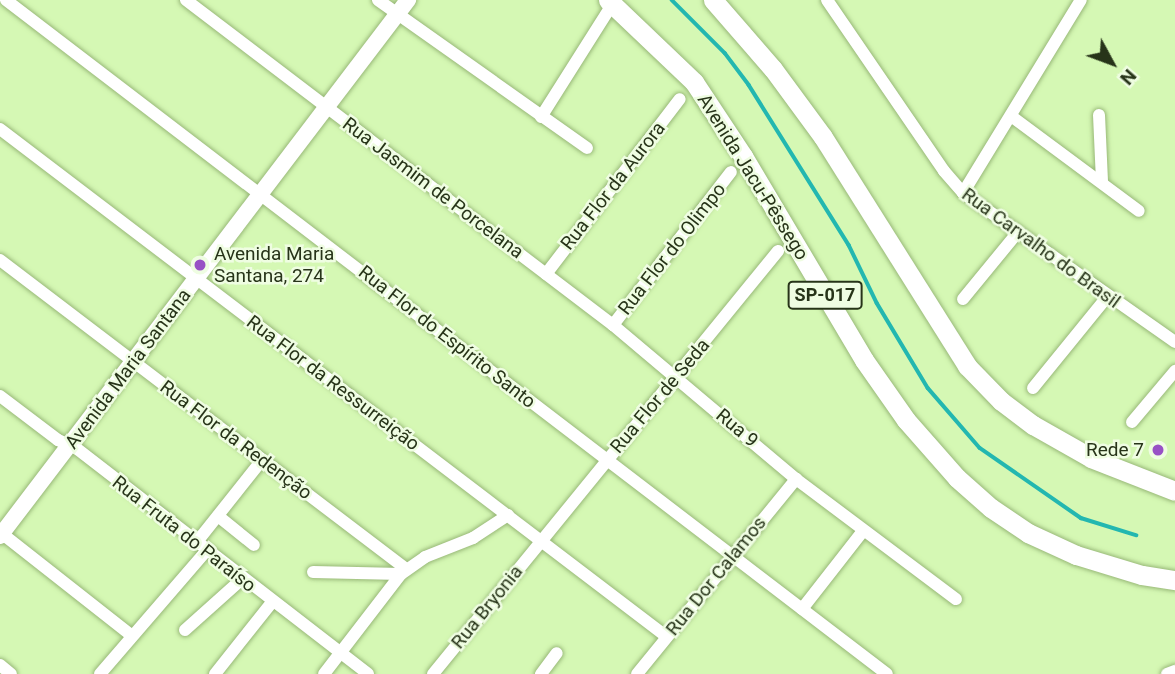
<!DOCTYPE html>
<meta charset="utf-8">
<style>
body{margin:0}
#map{position:relative;width:1175px;height:674px;overflow:hidden;background:#d5f8b4;font-family:Roboto,sans-serif}
div>[style]{position:absolute}
.stream>*{height:3.5px;margin:-1.75px;padding:0 1.75px;transform-origin:1.75px;border-radius:1.75px;background:#23b7b0}
.roads{filter:drop-shadow(0 0 2px #98b878) drop-shadow(0 0 2px #98b878)}
.minor>*{height:12px;margin:-6px;padding:0 6px;transform-origin:6px;border-radius:6px;background:#fff}
.tertiary>*{height:16px;margin:-8px;padding:0 8px;transform-origin:8px;border-radius:8px;background:#fff}
.trunk>*{height:19px;margin:-9.5px;padding:0 9.5px;transform-origin:9.5px;border-radius:9.5px;background:#fff}
.dots>*{width:19px;height:19px;translate:-50% -50%;box-sizing:border-box;border:4px solid #effde2;border-radius:50%}
span{translate:-50% -50%;white-space:nowrap;text-align:center;line-height:1.15;-webkit-text-stroke:5px #effde2;paint-order:stroke}
.shield-label span{padding:2px 5px;background:#effde2;border:2px solid;border-radius:5px;-webkit-text-stroke-width:0}
.shield-label{font-size:18px;color:#273419;font-weight:700}
.street-label{font-size:19px;color:#273419}
.poi-label{font-size:19px;color:#273419}
.left{translate:0 -50%;text-align:left}
.right{translate:-100% -50%;text-align:right}
.north{position:absolute;left:1077px;top:28px;width:70px;height:70px;-webkit-text-stroke:5px #effde2;paint-order:stroke;rotate:131deg;font-size:19px;font-weight:700;line-height:28px;text-align:center;color:#273419}
.north::after{content:'';display:block;margin:auto;width:24px;height:32px;background:#273419;clip-path:polygon(50% 0,100% 100%,50% 72%,0 100%)}
</style>
<div id="map">
<div class="stream">
<div style="left:672px;top:0;width:75px;rotate:45deg"></div>
<div style="left:725px;top:53px;width:40px;rotate:53deg"></div>
<div style="left:749px;top:85px;width:189px;rotate:58deg"></div>
<div style="left:849px;top:245px;width:64px;rotate:64.2deg"></div>
<div style="left:877px;top:303px;width:99px;rotate:59deg"></div>
<div style="left:928px;top:388px;width:79px;rotate:49.1deg"></div>
<div style="left:980px;top:448px;width:123px;rotate:34.7deg"></div>
<div style="left:1081px;top:518px;width:58px;rotate:17.2deg"></div>
</div>
<div class="roads">
<div class="minor">
<div style="left:6px;top:0;width:1109px;rotate:37.42deg"></div>
<div style="left:186px;top:0;width:537px;rotate:37.28deg"></div>
<div style="left:613px;top:325px;width:239px;rotate:40.1deg"></div>
<div style="left:796px;top:479px;width:200px;rotate:36.9deg"></div>
<div style="left:378px;top:0;width:256px;rotate:35.3deg"></div>
<div style="left:827px;top:0;width:207px;rotate:55.6deg"></div>
<div style="left:944px;top:171px;width:29px;rotate:49deg"></div>
<div style="left:963px;top:193px;width:259px;rotate:35.1deg"></div>
<div style="left:1099px;top:115px;width:67px;rotate:87.4deg"></div>
<div style="left:1011px;top:116px;width:159px;rotate:36.6deg"></div>
<div style="left:541px;top:117px;width:135px;rotate:-57.7deg"></div>
<div style="left:0;top:129px;width:838px;rotate:37.29deg"></div>
<div style="left:963px;top:193px;width:226px;rotate:-58.6deg"></div>
<div style="left:0;top:260px;width:510px;rotate:37.27deg"></div>
<div style="left:546px;top:274px;width:220px;rotate:-52.6deg"></div>
<div style="left:963px;top:299px;width:87px;rotate:-50.6deg"></div>
<div style="left:613px;top:325px;width:193px;rotate:-52.4deg"></div>
<div style="left:1033px;top:388px;width:117px;rotate:-50.9deg"></div>
<div style="left:0;top:396px;width:73px;rotate:37.2deg"></div>
<div style="left:58px;top:440px;width:20px;rotate:24deg"></div>
<div style="left:76px;top:448px;width:369px;rotate:37.7deg"></div>
<div style="left:1132px;top:422px;width:67px;rotate:-49.9deg"></div>
<div style="left:218px;top:516px;width:46px;rotate:38.9deg"></div>
<div style="left:0;top:532px;width:167px;rotate:38.2deg"></div>
<div style="left:196px;top:543px;width:106px;rotate:-51.5deg"></div>
<div style="left:313px;top:572px;width:88px;rotate:1.3deg"></div>
<div style="left:401px;top:574px;width:29px;rotate:-35deg"></div>
<div style="left:425px;top:557px;width:52px;rotate:-21.6deg"></div>
<div style="left:473px;top:538px;width:42px;rotate:-33.3deg"></div>
<div style="left:802px;top:609px;width:99px;rotate:-52deg"></div>
<div style="left:185px;top:630px;width:76px;rotate:-41.8deg"></div>
<div style="left:0;top:665px;width:14px;rotate:39deg"></div>
<div style="left:100px;top:674px;width:162px;rotate:-49.2deg"></div>
<div style="left:215px;top:674px;width:92px;rotate:-51.6deg"></div>
<div style="left:324px;top:674px;width:126px;rotate:-52.4deg"></div>
<div style="left:433px;top:674px;width:546px;rotate:-50.8deg"></div>
<div style="left:541px;top:674px;width:26px;rotate:-53deg"></div>
<div style="left:637px;top:674px;width:252px;rotate:-50.8deg"></div>
<div style="left:1167px;top:674px;width:9px;rotate:-21deg"></div>
</div>
<div class="tertiary">
<div style="left:0;top:536px;width:674px;rotate:-52.72deg"></div>
</div>
<div class="trunk">
<div style="left:608px;top:0;width:119px;rotate:43.6deg"></div>
<div style="left:694px;top:82px;width:89px;rotate:56.5deg"></div>
<div style="left:743px;top:156px;width:237px;rotate:59.3deg"></div>
<div style="left:864px;top:360px;width:73px;rotate:55deg"></div>
<div style="left:906px;top:420px;width:77px;rotate:48.7deg"></div>
<div style="left:957px;top:478px;width:45px;rotate:41.4deg"></div>
<div style="left:991px;top:508px;width:45px;rotate:34deg"></div>
<div style="left:1028px;top:533px;width:53px;rotate:24.6deg"></div>
<div style="left:1076px;top:555px;width:69px;rotate:16.9deg"></div>
<div style="left:1142px;top:575px;width:33px;rotate:9deg"></div>
<div style="left:713px;top:0;width:91px;rotate:49deg"></div>
<div style="left:773px;top:69px;width:84px;rotate:53.7deg"></div>
<div style="left:823px;top:137px;width:271px;rotate:57.8deg"></div>
<div style="left:967px;top:366px;width:49px;rotate:45.8deg"></div>
<div style="left:1001px;top:401px;width:40px;rotate:37deg"></div>
<div style="left:1033px;top:425px;width:67px;rotate:29.6deg"></div>
<div style="left:1091px;top:458px;width:90px;rotate:21.4deg"></div>
</div>
</div>
<div class="dots">
<div style="left:200px;top:265px;background:#9851c5"></div>
<div style="left:1158px;top:450px;background:#9851c5"></div>
</div>
<div class="shield-label">
<span style="left:825px;top:295px">SP-017</span>
</div>
<div class="street-label">
<span style="left:753px;top:177px;rotate:58deg">Avenida Jacu-Pêssego</span>
<span style="left:613px;top:186px;rotate:-52deg">Rua Flor da Aurora</span>
<span style="left:433px;top:188px;rotate:37deg">Rua Jasmim de Porcelana</span>
<span style="left:1041px;top:248px;rotate:36deg">Rua Carvalho do Brasil</span>
<span style="left:672px;top:249px;rotate:-52deg">Rua Flor do Olimpo</span>
<span style="left:447px;top:337px;rotate:38deg">Rua Flor do Espírito Santo</span>
<span style="left:128px;top:369px;rotate:-53deg">Avenida Maria Santana</span>
<span style="left:333px;top:383px;rotate:37deg">Rua Flor da Ressurreição</span>
<span style="left:660px;top:396px;rotate:-50deg">Rua Flor de Seda</span>
<span style="left:737px;top:428px;rotate:40deg">Rua 9</span>
<span style="left:236px;top:440px;rotate:37deg">Rua Flor da Redenção</span>
<span style="left:184px;top:534px;rotate:38deg">Rua Fruta do Paraíso</span>
<span style="left:716px;top:576px;rotate:-51deg">Rua Dor Calamos</span>
<span style="left:487px;top:607px;rotate:-51deg">Rua Bryonia</span>
</div>
<div class="poi-label">
<span class="left" style="left:214px;top:265px">Avenida Maria<br>Santana, 274</span>
<span class="right" style="left:1144px;top:450px">Rede 7</span>
</div>
<div class="north">N</div>
</div>
